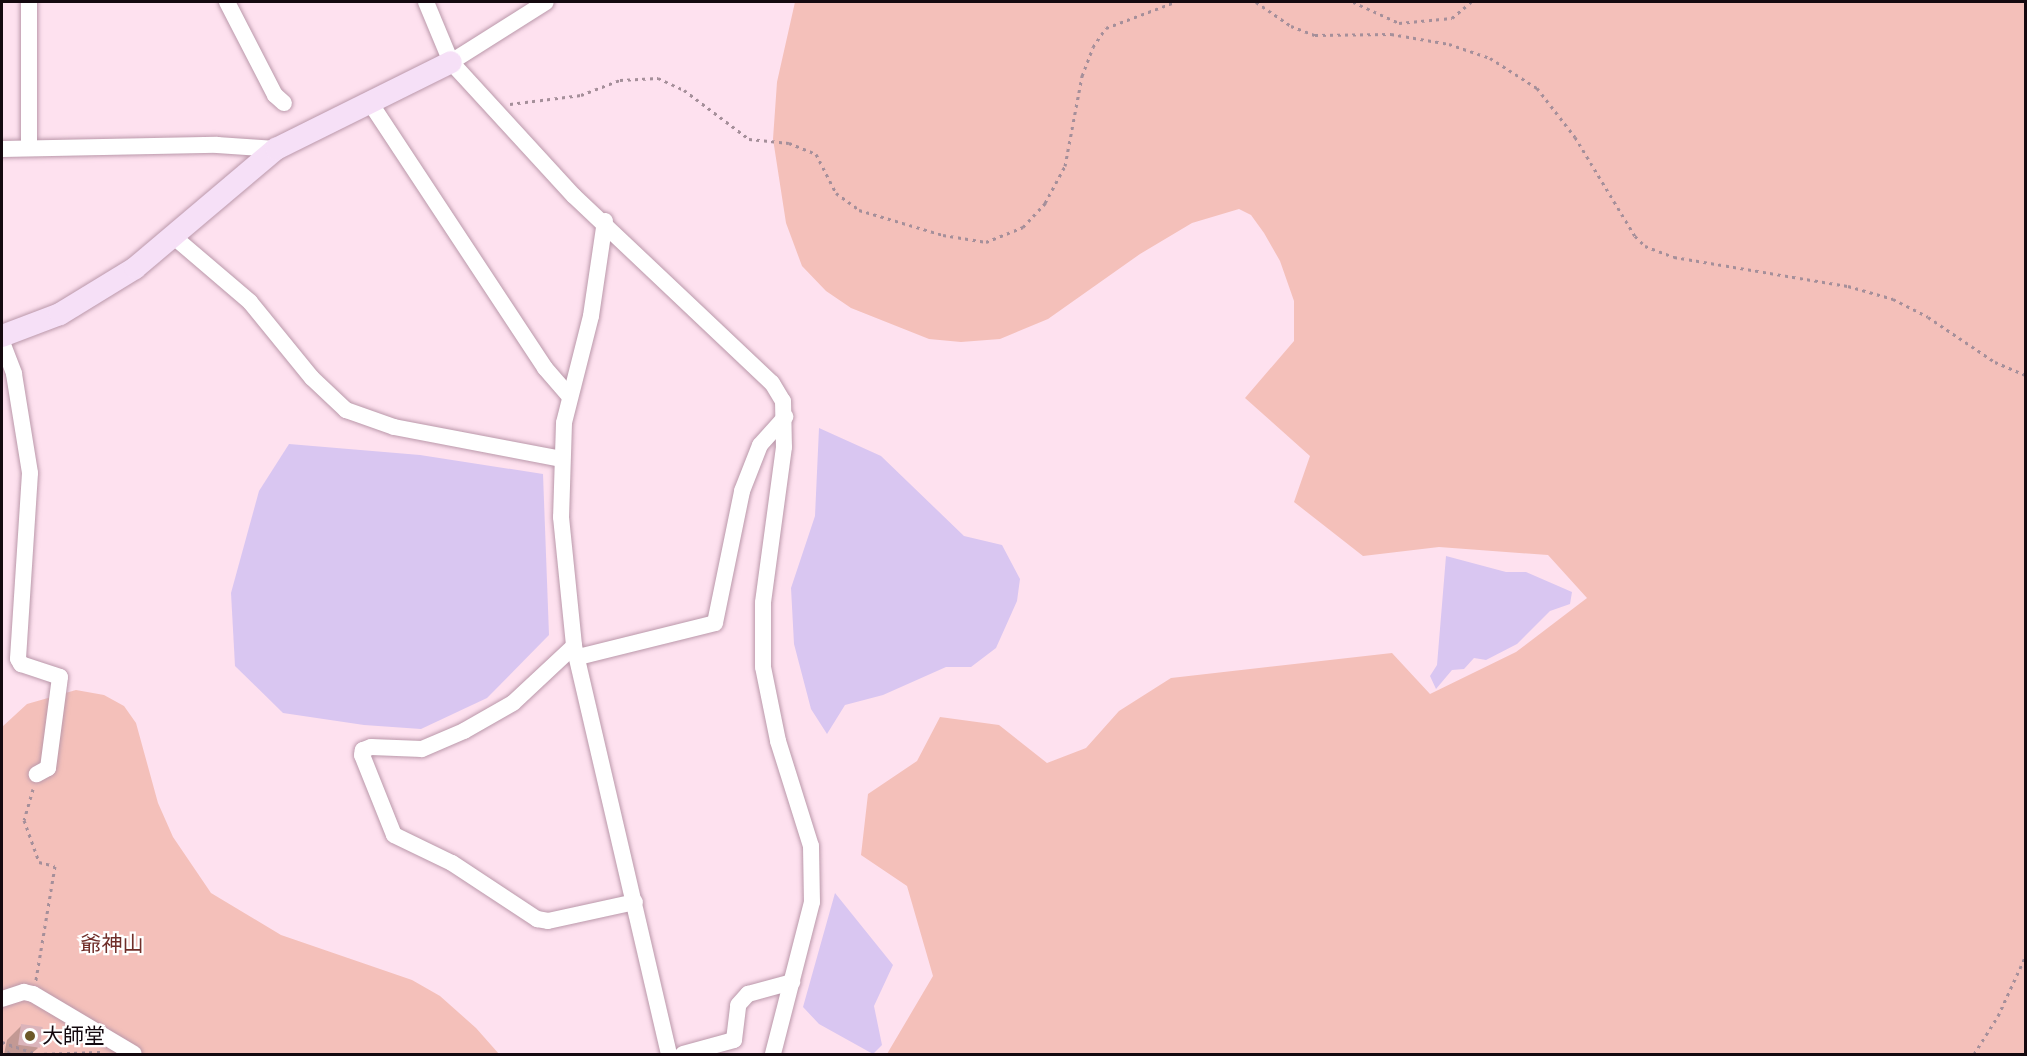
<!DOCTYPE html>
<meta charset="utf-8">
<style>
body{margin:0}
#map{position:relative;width:2027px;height:1056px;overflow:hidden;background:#fee1ef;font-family:Karla,"Noto Sans JP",sans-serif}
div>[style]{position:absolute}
.green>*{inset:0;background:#f4c0ba}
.water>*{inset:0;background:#d9c6f1}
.shadow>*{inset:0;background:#0003}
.building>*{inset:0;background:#dbb4bb;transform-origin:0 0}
.path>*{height:3px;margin-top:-1.5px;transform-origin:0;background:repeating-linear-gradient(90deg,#a58f9a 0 3px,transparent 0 7.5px)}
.roads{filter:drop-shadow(0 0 2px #ba98aa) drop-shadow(0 0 2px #ba98aa)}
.street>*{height:16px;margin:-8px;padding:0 8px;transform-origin:8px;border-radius:8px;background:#fff}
.secondary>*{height:22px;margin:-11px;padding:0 11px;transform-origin:11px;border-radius:11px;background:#f6e0f7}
.dots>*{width:16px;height:16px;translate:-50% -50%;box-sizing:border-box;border:3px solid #fff;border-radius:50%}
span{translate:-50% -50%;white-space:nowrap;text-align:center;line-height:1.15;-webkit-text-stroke:4.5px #fff;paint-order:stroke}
.park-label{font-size:21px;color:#702f2a}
.poi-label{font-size:21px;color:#14090f}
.left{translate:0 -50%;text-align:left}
.frame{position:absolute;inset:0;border:3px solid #14090f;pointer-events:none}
</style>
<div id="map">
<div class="green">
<div style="clip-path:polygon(795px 2px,2025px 2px,2025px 1054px,887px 1054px,933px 976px,907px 886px,861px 855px,868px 794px,917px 761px,940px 717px,999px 725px,1047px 763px,1086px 748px,1119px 711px,1171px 678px,1392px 653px,1430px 694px,1516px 652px,1587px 598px,1548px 555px,1439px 547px,1363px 556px,1294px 502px,1310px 456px,1245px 398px,1294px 341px,1294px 301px,1280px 261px,1264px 233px,1251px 215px,1239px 209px,1192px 223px,1140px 254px,1048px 319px,1000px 339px,961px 342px,929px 339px,851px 308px,826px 291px,802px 266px,786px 223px,773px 139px,777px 82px)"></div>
<div style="clip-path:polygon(76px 690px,104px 695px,124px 706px,136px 723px,158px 803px,173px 837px,211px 893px,281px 935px,412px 980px,440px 996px,476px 1028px,499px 1054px,2px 1054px,2px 727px,27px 704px)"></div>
</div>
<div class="water">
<div style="clip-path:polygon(819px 428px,881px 456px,964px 536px,1002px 545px,1020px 579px,1017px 601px,996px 648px,971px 667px,946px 667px,883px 695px,845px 705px,827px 734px,811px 709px,794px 644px,791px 588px,815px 516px)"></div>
<div style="clip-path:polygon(289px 444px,420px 455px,543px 474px,549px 635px,487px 698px,421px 729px,364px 725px,283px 713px,235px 666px,231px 593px,259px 491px)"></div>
<div style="clip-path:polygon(1446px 556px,1506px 572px,1526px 572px,1572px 592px,1570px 604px,1550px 611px,1517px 644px,1486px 660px,1474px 658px,1464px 669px,1452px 670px,1436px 689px,1430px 676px,1437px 665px)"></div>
<div style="clip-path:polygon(835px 893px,893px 965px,874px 1006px,882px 1045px,873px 1054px,819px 1024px,803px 1007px)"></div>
</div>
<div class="shadow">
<div style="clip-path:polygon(22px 1025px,38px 1048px,31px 1054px,4px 1054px,7px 1040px)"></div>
</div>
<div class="building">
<div style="left:21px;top:1024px;width:22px;height:21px;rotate:8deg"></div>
</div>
<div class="path">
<div style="left:1256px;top:2px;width:42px;rotate:34.4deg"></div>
<div style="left:1291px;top:26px;width:26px;rotate:21deg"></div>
<div style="left:1315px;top:35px;width:76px;rotate:-0.8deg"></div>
<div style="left:1391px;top:34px;width:59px;rotate:9.8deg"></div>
<div style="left:1449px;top:44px;width:43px;rotate:18.9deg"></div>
<div style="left:1490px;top:58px;width:56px;rotate:32.6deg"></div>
<div style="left:1537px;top:88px;width:62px;rotate:52.2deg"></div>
<div style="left:1575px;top:137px;width:116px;rotate:58.8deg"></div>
<div style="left:1635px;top:236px;width:14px;rotate:45deg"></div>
<div style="left:1645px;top:246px;width:31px;rotate:21deg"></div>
<div style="left:1674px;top:257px;width:176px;rotate:9.5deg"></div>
<div style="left:1848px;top:286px;width:47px;rotate:16.1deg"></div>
<div style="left:1893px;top:299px;width:39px;rotate:27deg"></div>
<div style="left:1928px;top:317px;width:81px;rotate:33.9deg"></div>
<div style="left:1995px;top:362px;width:34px;rotate:23deg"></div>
<div style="left:1353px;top:2px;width:51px;rotate:24.5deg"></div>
<div style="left:1399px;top:23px;width:53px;rotate:-5.4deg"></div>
<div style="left:1452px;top:18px;width:25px;rotate:-40deg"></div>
<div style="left:510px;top:104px;width:72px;rotate:-7.2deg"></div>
<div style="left:581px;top:95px;width:42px;rotate:-21deg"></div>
<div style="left:620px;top:80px;width:38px;rotate:-3deg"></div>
<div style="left:658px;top:78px;width:29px;rotate:25deg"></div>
<div style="left:684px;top:90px;width:81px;rotate:37deg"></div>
<div style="left:749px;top:139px;width:40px;rotate:5.7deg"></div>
<div style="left:789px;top:143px;width:29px;rotate:22deg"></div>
<div style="left:816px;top:154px;width:44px;rotate:62.9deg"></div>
<div style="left:836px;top:193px;width:29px;rotate:36deg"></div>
<div style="left:859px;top:210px;width:88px;rotate:16.6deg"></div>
<div style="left:943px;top:235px;width:44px;rotate:9.2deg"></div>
<div style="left:986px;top:242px;width:40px;rotate:-22deg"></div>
<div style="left:1023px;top:227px;width:33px;rotate:-47deg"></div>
<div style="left:1045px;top:203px;width:42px;rotate:-61.6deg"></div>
<div style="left:1065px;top:166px;width:92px;rotate:-79.3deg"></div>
<div style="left:1082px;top:76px;width:31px;rotate:-69deg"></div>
<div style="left:1093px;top:47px;width:23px;rotate:-56deg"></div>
<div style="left:1106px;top:28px;width:74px;rotate:-20.6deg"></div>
<div style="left:33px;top:789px;width:32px;rotate:106deg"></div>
<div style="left:24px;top:820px;width:45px;rotate:70.3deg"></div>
<div style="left:39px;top:862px;width:16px;rotate:14deg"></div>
<div style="left:55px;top:866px;width:116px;rotate:99.5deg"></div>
<div style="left:2px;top:1042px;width:37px;rotate:19deg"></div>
<div style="left:37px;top:1054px;width:63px;rotate:-1.8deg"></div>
<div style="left:8px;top:1054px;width:9px;rotate:-69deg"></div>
<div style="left:1974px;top:1054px;width:45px;rotate:-57.7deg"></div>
<div style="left:1998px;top:1016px;width:67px;rotate:-65.3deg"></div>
</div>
<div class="roads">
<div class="street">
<div style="left:227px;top:2px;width:105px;rotate:62.7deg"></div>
<div style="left:275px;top:95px;width:12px;rotate:42deg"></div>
<div style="left:426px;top:2px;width:65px;rotate:67.4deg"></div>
<div style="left:451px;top:62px;width:182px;rotate:47.5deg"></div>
<div style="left:574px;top:196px;width:272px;rotate:43.4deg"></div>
<div style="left:772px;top:383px;width:21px;rotate:59deg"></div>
<div style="left:783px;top:401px;width:46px;rotate:88.8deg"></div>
<div style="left:784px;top:447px;width:157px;rotate:97.7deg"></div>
<div style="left:763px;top:603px;width:64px;rotate:90deg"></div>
<div style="left:763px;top:667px;width:76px;rotate:78.5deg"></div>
<div style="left:778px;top:741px;width:110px;rotate:72.6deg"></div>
<div style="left:811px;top:846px;width:56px;rotate:89deg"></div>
<div style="left:812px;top:902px;width:157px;rotate:104.4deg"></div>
<div style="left:451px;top:62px;width:112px;rotate:-32.3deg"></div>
<div style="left:369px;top:101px;width:320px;rotate:56.6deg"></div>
<div style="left:545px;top:368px;width:38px;rotate:49deg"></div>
<div style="left:29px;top:147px;width:145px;rotate:-90deg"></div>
<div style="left:2px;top:149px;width:215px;rotate:-1.1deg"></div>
<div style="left:217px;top:145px;width:59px;rotate:3.9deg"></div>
<div style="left:605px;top:221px;width:96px;rotate:98.4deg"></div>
<div style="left:591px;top:316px;width:110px;rotate:104.2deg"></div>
<div style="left:564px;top:423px;width:94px;rotate:91.8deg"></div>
<div style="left:561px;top:517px;width:130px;rotate:84.2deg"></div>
<div style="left:574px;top:646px;width:419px;rotate:76.9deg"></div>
<div style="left:174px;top:237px;width:100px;rotate:40.5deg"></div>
<div style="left:250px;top:302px;width:98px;rotate:50.8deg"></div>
<div style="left:312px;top:378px;width:47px;rotate:43.3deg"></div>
<div style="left:346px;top:410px;width:51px;rotate:19.5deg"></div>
<div style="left:394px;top:427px;width:170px;rotate:10.8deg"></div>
<div style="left:2px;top:342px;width:34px;rotate:69deg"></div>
<div style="left:14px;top:374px;width:100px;rotate:80.8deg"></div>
<div style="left:30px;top:473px;width:186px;rotate:93.7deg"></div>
<div style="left:18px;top:659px;width:6px;rotate:59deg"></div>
<div style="left:21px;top:664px;width:41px;rotate:18.4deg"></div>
<div style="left:60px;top:677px;width:92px;rotate:97.5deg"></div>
<div style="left:48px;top:768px;width:13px;rotate:151deg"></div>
<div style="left:574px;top:646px;width:83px;rotate:136.9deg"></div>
<div style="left:513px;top:703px;width:56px;rotate:150.3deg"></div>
<div style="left:464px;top:731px;width:46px;rotate:156.8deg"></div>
<div style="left:422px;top:749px;width:51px;rotate:-177.8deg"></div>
<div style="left:371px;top:747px;width:9px;rotate:159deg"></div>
<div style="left:363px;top:750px;width:5px;rotate:101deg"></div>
<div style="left:362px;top:755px;width:86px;rotate:68.2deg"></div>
<div style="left:394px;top:835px;width:64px;rotate:25.8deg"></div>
<div style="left:452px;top:863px;width:102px;rotate:33.4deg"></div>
<div style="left:537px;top:919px;width:11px;rotate:10deg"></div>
<div style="left:548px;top:921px;width:89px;rotate:-12.3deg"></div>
<div style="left:578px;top:657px;width:141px;rotate:-13.9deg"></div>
<div style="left:715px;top:623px;width:135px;rotate:-78.4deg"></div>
<div style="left:742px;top:491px;width:49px;rotate:-68.6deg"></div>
<div style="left:760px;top:445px;width:38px;rotate:-48deg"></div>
<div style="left:2px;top:999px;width:23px;rotate:-18deg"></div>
<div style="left:24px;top:992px;width:9px;rotate:13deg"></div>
<div style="left:33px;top:994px;width:117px;rotate:30.7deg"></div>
<div style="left:683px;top:1054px;width:53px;rotate:-15.4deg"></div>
<div style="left:734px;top:1040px;width:35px;rotate:-83deg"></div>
<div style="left:738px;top:1005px;width:15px;rotate:-48deg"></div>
<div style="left:748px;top:994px;width:46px;rotate:-15.3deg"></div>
</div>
<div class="secondary">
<div style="left:2px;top:336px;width:62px;rotate:-20.8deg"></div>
<div style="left:60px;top:314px;width:88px;rotate:-31.5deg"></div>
<div style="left:135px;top:268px;width:185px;rotate:-40.2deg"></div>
<div style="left:276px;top:149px;width:195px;rotate:-26.4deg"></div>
</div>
</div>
<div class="dots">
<div style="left:30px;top:1036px;background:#6d5928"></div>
</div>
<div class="park-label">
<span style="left:112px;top:944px">爺神山</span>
</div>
<div class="poi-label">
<span class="left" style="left:42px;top:1036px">大師堂</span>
</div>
<div class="frame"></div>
</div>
